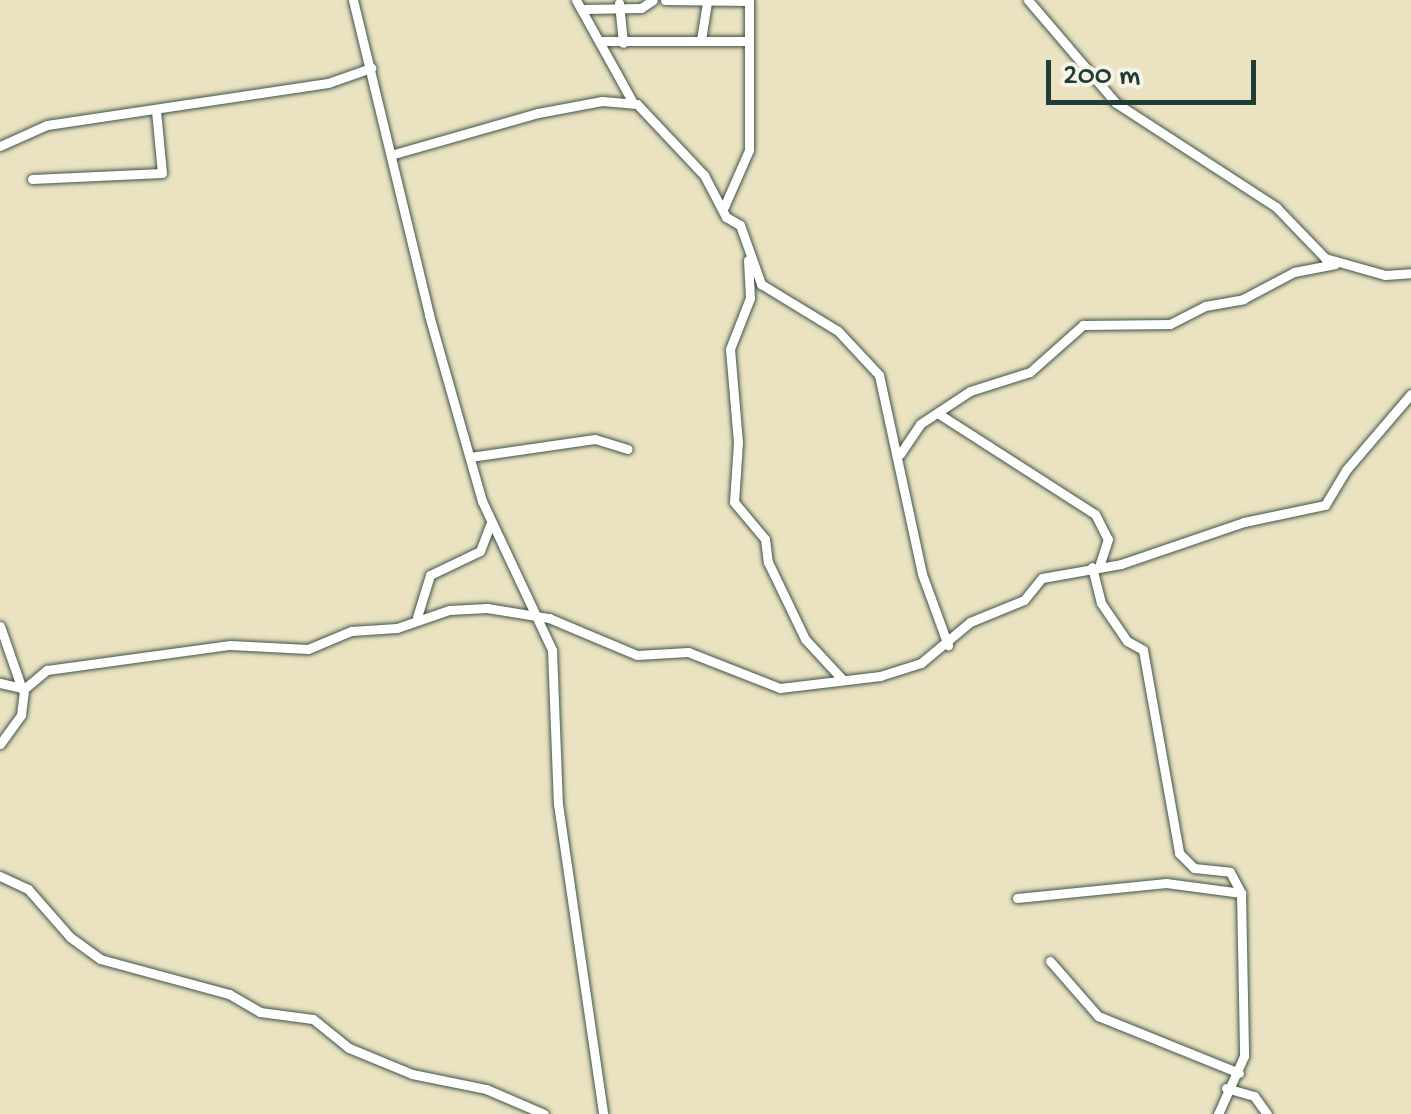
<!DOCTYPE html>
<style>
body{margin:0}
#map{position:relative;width:1411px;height:1114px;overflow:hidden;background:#eae2c1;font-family:"Gochi Hand",sans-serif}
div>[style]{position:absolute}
.roads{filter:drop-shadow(0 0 2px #3d5649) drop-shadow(0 0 2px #3d5649)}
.minor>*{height:9px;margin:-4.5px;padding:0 4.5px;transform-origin:4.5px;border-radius:4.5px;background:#fff}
span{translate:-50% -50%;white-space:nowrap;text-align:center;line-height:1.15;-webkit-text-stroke:8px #f7f3e8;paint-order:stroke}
.scale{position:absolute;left:1046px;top:60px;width:210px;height:45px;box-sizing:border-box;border:5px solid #1f3d34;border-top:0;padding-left:12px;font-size:30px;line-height:35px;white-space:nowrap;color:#1f3d34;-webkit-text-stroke:8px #f7f3e8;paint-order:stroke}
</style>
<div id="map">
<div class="roads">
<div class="minor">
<div style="left:353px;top:0;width:324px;rotate:76.4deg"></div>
<div style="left:429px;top:315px;width:193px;rotate:74.1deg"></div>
<div style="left:482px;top:501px;width:165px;rotate:64.8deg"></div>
<div style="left:552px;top:650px;width:154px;rotate:87.8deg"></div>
<div style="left:558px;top:804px;width:313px;rotate:81.7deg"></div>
<div style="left:576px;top:0;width:118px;rotate:61deg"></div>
<div style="left:665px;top:0;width:84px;rotate:0.7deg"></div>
<div style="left:1028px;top:0;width:135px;rotate:49.5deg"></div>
<div style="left:1116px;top:103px;width:191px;rotate:33deg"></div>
<div style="left:1276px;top:207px;width:71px;rotate:46.1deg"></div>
<div style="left:1325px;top:258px;width:62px;rotate:15.8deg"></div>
<div style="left:1385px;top:275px;width:26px;rotate:-4deg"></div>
<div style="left:619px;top:3px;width:40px;rotate:84.3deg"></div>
<div style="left:584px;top:9px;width:57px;rotate:-1deg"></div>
<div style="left:641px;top:8px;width:14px;rotate:-34deg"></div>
<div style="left:701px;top:40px;width:39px;rotate:-81deg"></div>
<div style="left:599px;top:41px;width:149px"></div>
<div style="left:0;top:146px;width:51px;rotate:-24.1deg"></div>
<div style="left:47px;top:125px;width:284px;rotate:-8.5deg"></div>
<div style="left:328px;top:83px;width:46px;rotate:-19.2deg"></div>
<div style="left:394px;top:154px;width:150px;rotate:-15.9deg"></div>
<div style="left:538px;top:113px;width:65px;rotate:-10.6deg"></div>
<div style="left:602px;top:101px;width:35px;rotate:5deg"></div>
<div style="left:637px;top:104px;width:98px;rotate:46.7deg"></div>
<div style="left:704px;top:175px;width:47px;rotate:62.4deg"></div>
<div style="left:726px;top:217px;width:16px;rotate:30deg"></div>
<div style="left:740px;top:225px;width:63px;rotate:70.4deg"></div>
<div style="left:761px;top:284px;width:90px;rotate:31.4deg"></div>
<div style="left:838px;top:331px;width:60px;rotate:47deg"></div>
<div style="left:879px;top:375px;width:204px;rotate:77.8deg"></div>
<div style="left:922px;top:574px;width:76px;rotate:69.9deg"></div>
<div style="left:32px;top:179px;width:130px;rotate:-2.6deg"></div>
<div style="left:162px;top:173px;width:62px;rotate:-95.5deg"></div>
<div style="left:724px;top:207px;width:62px;rotate:-66.3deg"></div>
<div style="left:749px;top:150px;width:150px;rotate:-90deg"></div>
<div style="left:748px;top:260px;width:38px;rotate:87deg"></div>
<div style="left:750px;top:298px;width:55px;rotate:111.4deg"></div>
<div style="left:730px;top:349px;width:93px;rotate:85.1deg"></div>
<div style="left:738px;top:442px;width:60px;rotate:93.8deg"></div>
<div style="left:734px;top:502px;width:48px;rotate:50deg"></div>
<div style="left:765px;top:539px;width:23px;rotate:83deg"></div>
<div style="left:768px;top:562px;width:85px;rotate:64.3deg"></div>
<div style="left:805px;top:639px;width:56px;rotate:47.2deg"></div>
<div style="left:939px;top:414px;width:185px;rotate:32.7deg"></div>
<div style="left:1095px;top:514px;width:28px;rotate:63deg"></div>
<div style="left:1108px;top:539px;width:26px;rotate:108deg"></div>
<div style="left:900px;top:454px;width:36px;rotate:-56deg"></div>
<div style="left:920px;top:424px;width:60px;rotate:-33.4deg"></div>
<div style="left:970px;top:391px;width:63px;rotate:-17.6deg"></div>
<div style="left:1030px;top:372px;width:71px;rotate:-41.6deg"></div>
<div style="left:1083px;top:325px;width:87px;rotate:-0.7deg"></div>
<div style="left:1170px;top:324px;width:39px;rotate:-27deg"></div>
<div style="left:1205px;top:306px;width:39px;rotate:-10deg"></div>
<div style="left:1243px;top:299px;width:58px;rotate:-27.9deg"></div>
<div style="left:1294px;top:272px;width:42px;rotate:-11deg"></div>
<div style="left:470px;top:457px;width:126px;rotate:-8.2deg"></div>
<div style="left:595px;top:439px;width:34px;rotate:17deg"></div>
<div style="left:1092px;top:567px;width:37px;rotate:76deg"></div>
<div style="left:1101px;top:603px;width:46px;rotate:55.6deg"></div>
<div style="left:1127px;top:641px;width:18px;rotate:29deg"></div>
<div style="left:1143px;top:650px;width:206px;rotate:79.9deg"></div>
<div style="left:1179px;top:853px;width:21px;rotate:45deg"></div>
<div style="left:1194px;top:868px;width:36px;rotate:6deg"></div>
<div style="left:1230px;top:872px;width:24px;rotate:62deg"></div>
<div style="left:1241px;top:893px;width:163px;rotate:88.9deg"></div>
<div style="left:1244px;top:1056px;width:64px;rotate:114.1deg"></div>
<div style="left:417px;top:617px;width:44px;rotate:-72.8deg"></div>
<div style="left:430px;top:575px;width:55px;rotate:-25.6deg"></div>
<div style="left:480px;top:551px;width:30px;rotate:-69deg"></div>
<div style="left:0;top:626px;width:67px;rotate:70.8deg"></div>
<div style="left:0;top:683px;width:22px;rotate:13deg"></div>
<div style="left:0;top:744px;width:36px;rotate:-54deg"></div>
<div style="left:21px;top:715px;width:26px;rotate:-83deg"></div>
<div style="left:24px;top:689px;width:30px;rotate:-40deg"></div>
<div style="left:47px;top:670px;width:185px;rotate:-7.8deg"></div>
<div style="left:230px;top:645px;width:78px;rotate:2.9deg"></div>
<div style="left:308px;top:649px;width:47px;rotate:-22.7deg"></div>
<div style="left:351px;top:631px;width:46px;rotate:-3.7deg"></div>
<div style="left:397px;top:628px;width:55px;rotate:-19.1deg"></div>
<div style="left:449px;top:610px;width:38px;rotate:-3deg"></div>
<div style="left:487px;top:608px;width:63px;rotate:9.2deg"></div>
<div style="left:549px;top:618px;width:95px;rotate:22.8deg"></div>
<div style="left:637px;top:655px;width:51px;rotate:-3.4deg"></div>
<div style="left:688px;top:652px;width:99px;rotate:21.4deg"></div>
<div style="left:780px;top:688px;width:101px;rotate:-6.8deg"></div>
<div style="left:880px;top:676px;width:43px;rotate:-17.6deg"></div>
<div style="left:921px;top:663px;width:64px;rotate:-39.9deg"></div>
<div style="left:970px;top:622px;width:58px;rotate:-22.2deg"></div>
<div style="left:1024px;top:600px;width:28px;rotate:-51deg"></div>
<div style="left:1042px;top:578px;width:80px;rotate:-10deg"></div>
<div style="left:1121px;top:564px;width:130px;rotate:-18.9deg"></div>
<div style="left:1244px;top:522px;width:83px;rotate:-11.9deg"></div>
<div style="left:1325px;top:505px;width:41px;rotate:-59deg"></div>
<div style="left:1346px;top:470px;width:100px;rotate:-49.5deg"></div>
<div style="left:0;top:876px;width:31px;rotate:25deg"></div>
<div style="left:28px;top:889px;width:64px;rotate:48.8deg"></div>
<div style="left:70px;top:937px;width:37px;rotate:36deg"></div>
<div style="left:100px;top:959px;width:134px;rotate:15.2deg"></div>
<div style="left:229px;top:994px;width:36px;rotate:30deg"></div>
<div style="left:260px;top:1012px;width:53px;rotate:7.5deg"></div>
<div style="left:313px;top:1019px;width:46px;rotate:38.9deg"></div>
<div style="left:349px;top:1048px;width:68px;rotate:22.4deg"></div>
<div style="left:412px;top:1074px;width:76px;rotate:11.5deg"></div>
<div style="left:486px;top:1089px;width:63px;rotate:23.3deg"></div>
<div style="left:1017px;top:898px;width:150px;rotate:-5.7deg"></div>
<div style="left:1166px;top:883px;width:76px;rotate:7.6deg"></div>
<div style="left:1050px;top:961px;width:73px;rotate:48.9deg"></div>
<div style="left:1098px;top:1016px;width:152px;rotate:22deg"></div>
<div style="left:1226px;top:1088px;width:29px;rotate:16deg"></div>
<div style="left:1254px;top:1096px;width:22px;rotate:54deg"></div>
</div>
</div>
<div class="scale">200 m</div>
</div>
